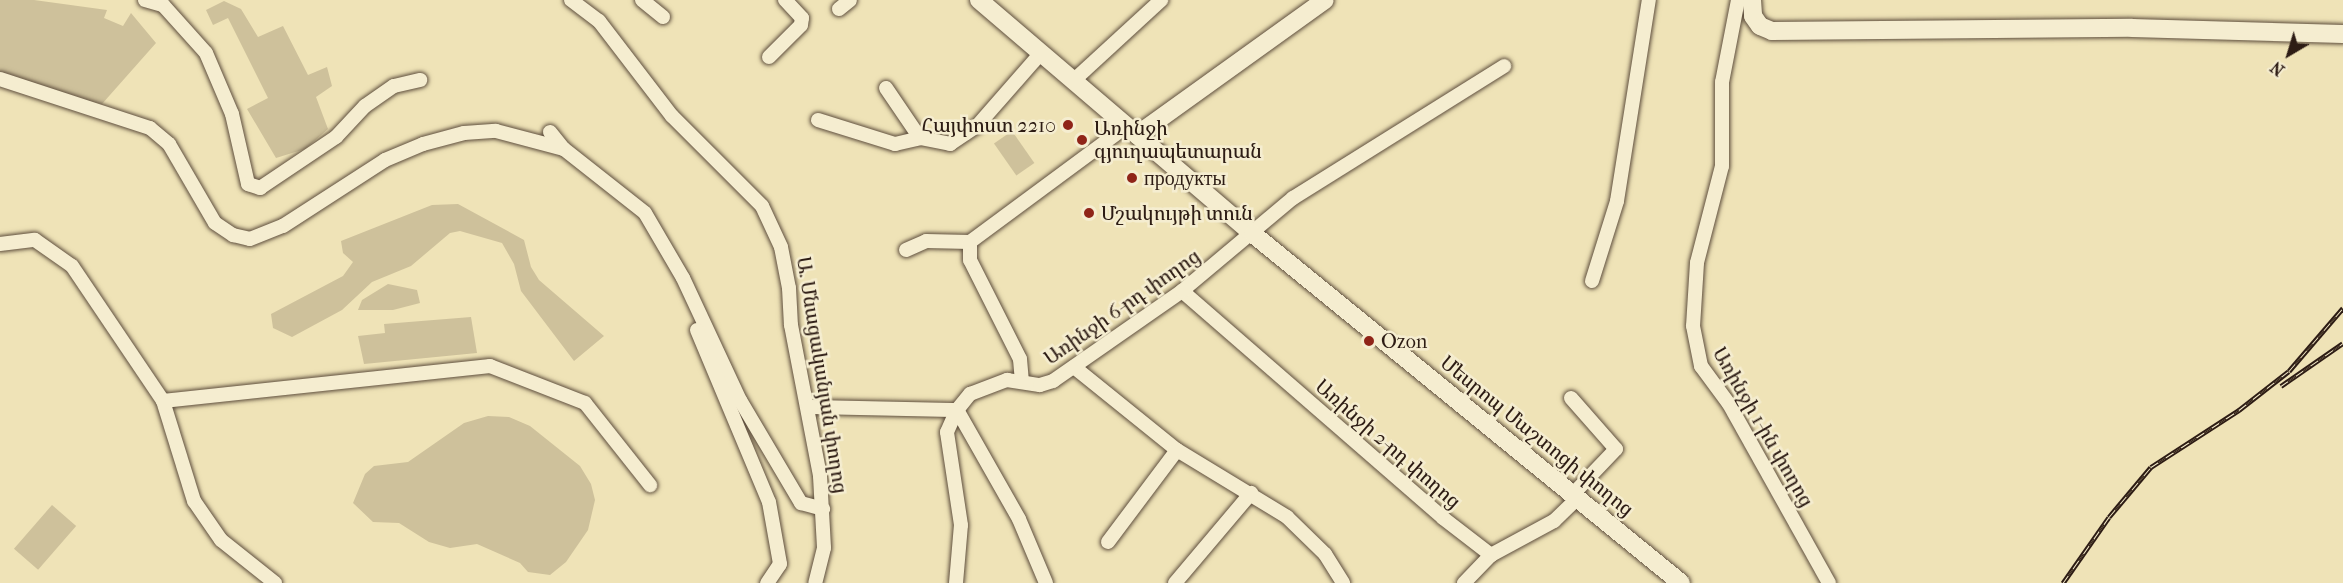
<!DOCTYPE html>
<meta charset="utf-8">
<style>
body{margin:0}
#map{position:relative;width:2343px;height:583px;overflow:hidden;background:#efe3b7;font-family:"IM FELL French Canon","Noto Serif Armenian",serif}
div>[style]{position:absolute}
.green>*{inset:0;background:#cec19b;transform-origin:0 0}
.roads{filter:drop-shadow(0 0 2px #5e4e3d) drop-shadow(0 0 2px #5e4e3d)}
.street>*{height:14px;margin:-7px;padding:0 7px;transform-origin:7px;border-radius:7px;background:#f5edd0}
.secondary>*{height:18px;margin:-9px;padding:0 9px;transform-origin:9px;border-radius:9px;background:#f5edd0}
.rail>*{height:5px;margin-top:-2.5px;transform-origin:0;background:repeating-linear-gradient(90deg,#f5edd0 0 9px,#2d1c14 0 18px);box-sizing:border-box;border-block:2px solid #2d1c14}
.dots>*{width:16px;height:16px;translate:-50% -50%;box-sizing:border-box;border:3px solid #f5edd0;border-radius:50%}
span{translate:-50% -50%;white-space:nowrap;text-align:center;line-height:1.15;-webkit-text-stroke:5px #f5edd0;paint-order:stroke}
.poi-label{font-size:20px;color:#2d1c14}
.right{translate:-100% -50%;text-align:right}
.left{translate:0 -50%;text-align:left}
.street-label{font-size:20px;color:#2d1c14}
.north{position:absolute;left:2259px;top:24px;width:60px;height:60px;-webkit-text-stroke:4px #f5edd0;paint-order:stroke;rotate:218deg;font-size:16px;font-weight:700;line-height:24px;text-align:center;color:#2d1c14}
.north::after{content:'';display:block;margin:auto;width:21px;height:27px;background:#2d1c14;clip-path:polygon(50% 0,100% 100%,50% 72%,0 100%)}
</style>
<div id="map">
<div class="green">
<div style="clip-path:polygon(0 0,34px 0,107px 10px,104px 18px,123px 26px,131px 13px,156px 43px,102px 104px,0 80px)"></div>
<div style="clip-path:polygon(224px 1px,241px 9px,258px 37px,283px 26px,308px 75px,327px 67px,332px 86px,316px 97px,328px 129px,305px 149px,276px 158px,247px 109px,268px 98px,228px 18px,213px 25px,206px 10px)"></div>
<div style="left:1012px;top:131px;width:39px;height:22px;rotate:55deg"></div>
<div style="clip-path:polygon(458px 204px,524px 240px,531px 267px,539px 280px,604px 336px,574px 361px,521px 291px,514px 264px,502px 243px,460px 231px,450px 233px,411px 266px,372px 282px,342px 310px,292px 337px,273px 328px,271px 314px,343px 276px,353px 262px,343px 253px,341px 241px,432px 205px)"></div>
<div style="clip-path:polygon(388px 284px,417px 290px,420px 303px,393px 310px,358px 310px,362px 300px)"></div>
<div style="clip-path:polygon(471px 317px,477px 353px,364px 364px,358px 336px,385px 333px,384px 324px)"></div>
<div style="clip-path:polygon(488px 416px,509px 417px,530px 426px,580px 466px,591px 484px,595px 500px,588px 530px,566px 562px,550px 575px,528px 572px,520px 563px,477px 544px,450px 548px,429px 542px,399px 523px,373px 522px,353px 503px,365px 474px,374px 466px,408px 462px,464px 423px)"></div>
<div style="left:52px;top:505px;width:32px;height:58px;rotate:41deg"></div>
</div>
<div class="roads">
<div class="street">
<div style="left:145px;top:0;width:19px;rotate:16deg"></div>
<div style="left:163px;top:5px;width:64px;rotate:48.1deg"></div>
<div style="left:206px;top:53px;width:66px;rotate:66.9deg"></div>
<div style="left:232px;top:114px;width:72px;rotate:77.1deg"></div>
<div style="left:248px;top:184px;width:13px;rotate:18deg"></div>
<div style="left:260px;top:188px;width:92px;rotate:-33.9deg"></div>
<div style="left:336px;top:137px;width:42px;rotate:-46.9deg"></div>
<div style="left:365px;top:106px;width:35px;rotate:-35deg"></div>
<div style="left:394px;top:86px;width:27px;rotate:-13deg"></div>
<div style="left:571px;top:0;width:35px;rotate:37deg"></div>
<div style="left:599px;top:21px;width:120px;rotate:52.5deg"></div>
<div style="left:672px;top:116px;width:127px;rotate:45deg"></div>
<div style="left:762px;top:206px;width:45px;rotate:65.1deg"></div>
<div style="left:781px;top:247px;width:42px;rotate:79deg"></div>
<div style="left:789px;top:288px;width:37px;rotate:87deg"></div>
<div style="left:791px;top:325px;width:154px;rotate:79.1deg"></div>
<div style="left:820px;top:476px;width:72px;rotate:86.8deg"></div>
<div style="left:824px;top:548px;width:36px;rotate:104deg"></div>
<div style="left:642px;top:0;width:27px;rotate:39deg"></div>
<div style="left:1738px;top:0;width:84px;rotate:101deg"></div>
<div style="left:1722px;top:82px;width:84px;rotate:90deg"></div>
<div style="left:1722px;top:166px;width:100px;rotate:104.5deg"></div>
<div style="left:1697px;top:263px;width:63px;rotate:93.6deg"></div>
<div style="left:1693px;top:326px;width:41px;rotate:78.7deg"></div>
<div style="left:1701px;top:366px;width:47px;rotate:53.6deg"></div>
<div style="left:1729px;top:404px;width:205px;rotate:60.8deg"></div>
<div style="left:839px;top:9px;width:14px;rotate:-39deg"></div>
<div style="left:769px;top:57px;width:45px;rotate:-45deg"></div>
<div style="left:801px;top:25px;width:7px;rotate:-82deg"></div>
<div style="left:802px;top:18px;width:25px;rotate:-133deg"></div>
<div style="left:0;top:79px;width:158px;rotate:18.1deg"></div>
<div style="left:150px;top:128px;width:25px;rotate:40deg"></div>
<div style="left:169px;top:144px;width:91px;rotate:59.8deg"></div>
<div style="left:215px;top:223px;width:22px;rotate:34deg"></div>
<div style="left:233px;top:235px;width:17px;rotate:13deg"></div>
<div style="left:250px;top:239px;width:35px;rotate:-22deg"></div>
<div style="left:283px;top:226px;width:121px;rotate:-32.9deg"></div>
<div style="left:385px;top:160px;width:41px;rotate:-22.8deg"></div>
<div style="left:423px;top:144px;width:42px;rotate:-15deg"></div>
<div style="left:464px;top:133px;width:32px;rotate:-4deg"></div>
<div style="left:496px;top:131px;width:70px;rotate:14.8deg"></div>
<div style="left:1073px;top:81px;width:120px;rotate:-42.6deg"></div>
<div style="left:886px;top:88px;width:60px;rotate:55.8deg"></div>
<div style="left:818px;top:120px;width:81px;rotate:17.3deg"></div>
<div style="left:895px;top:144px;width:26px;rotate:-13deg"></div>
<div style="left:920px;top:138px;width:31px;rotate:11deg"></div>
<div style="left:950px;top:144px;width:32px;rotate:-34deg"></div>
<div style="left:977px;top:126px;width:97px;rotate:-48.8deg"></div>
<div style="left:550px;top:132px;width:22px;rotate:51deg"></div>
<div style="left:564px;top:149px;width:103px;rotate:38.3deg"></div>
<div style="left:645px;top:213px;width:75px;rotate:59.7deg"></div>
<div style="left:683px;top:278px;width:135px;rotate:65deg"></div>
<div style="left:740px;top:400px;width:120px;rotate:59.4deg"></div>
<div style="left:801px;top:503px;width:23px;rotate:15deg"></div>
<div style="left:0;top:244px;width:35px;rotate:-7deg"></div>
<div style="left:35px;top:240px;width:45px;rotate:35.1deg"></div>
<div style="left:72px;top:266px;width:163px;rotate:56deg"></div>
<div style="left:906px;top:250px;width:22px;rotate:-24deg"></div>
<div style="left:926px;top:241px;width:44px;rotate:1.3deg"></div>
<div style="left:1592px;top:281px;width:84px;rotate:-72.6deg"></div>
<div style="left:1617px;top:201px;width:204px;rotate:-81deg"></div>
<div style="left:1182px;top:291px;width:346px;rotate:41deg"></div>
<div style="left:1443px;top:518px;width:61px;rotate:37.6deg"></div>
<div style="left:1491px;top:555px;width:72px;rotate:-28.4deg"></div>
<div style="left:1554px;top:521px;width:33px;rotate:-44deg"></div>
<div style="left:697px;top:330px;width:186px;rotate:67.3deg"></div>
<div style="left:769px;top:502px;width:63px;rotate:79.9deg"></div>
<div style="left:780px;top:564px;width:23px;rotate:124deg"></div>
<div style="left:1074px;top:367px;width:132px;rotate:38.9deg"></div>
<div style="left:1177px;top:450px;width:129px;rotate:31.3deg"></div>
<div style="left:1287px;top:517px;width:53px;rotate:44.2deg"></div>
<div style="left:1325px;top:554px;width:34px;rotate:58deg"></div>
<div style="left:1022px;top:382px;width:23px;rotate:-95deg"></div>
<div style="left:1020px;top:359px;width:111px;rotate:-116.8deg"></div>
<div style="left:970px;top:260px;width:18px;rotate:-90deg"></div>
<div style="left:970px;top:242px;width:195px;rotate:-36.5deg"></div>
<div style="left:1571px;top:398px;width:68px;rotate:48.6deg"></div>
<div style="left:1616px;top:449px;width:62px;rotate:133.7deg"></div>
<div style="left:808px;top:407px;width:149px;rotate:1.2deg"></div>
<div style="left:1108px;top:542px;width:115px;rotate:-53.1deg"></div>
<div style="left:275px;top:583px;width:69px;rotate:-141.5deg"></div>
<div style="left:221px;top:540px;width:47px;rotate:-124.7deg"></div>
<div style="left:194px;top:501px;width:105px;rotate:-107.2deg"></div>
<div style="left:163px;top:401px;width:329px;rotate:-6.1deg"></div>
<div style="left:490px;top:366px;width:102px;rotate:21.3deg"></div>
<div style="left:585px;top:403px;width:105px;rotate:51.6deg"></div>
<div style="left:956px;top:583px;width:58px;rotate:-85.1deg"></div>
<div style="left:961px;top:525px;width:94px;rotate:-98.6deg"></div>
<div style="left:947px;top:432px;width:24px;rotate:-66deg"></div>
<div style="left:1046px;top:583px;width:69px;rotate:-112.9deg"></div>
<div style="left:1019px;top:519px;width:125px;rotate:-119.6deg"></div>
<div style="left:957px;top:410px;width:21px;rotate:-51deg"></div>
<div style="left:970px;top:394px;width:40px;rotate:-21deg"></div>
<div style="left:1007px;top:380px;width:33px;rotate:9deg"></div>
<div style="left:1040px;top:385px;width:14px;rotate:-17deg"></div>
<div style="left:1053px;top:381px;width:157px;rotate:-34.9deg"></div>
<div style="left:1182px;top:291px;width:145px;rotate:-40deg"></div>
<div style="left:1293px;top:198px;width:249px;rotate:-32deg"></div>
<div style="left:1175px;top:583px;width:118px;rotate:-49.8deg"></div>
<div style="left:1464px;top:583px;width:39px;rotate:-46deg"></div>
</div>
<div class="secondary">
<div style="left:979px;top:0;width:360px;rotate:40.5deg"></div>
<div style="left:1253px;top:234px;width:552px;rotate:39.19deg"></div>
<div style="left:1752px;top:0;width:16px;rotate:86deg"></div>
<div style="left:1753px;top:16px;width:12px;rotate:55deg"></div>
<div style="left:1760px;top:26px;width:13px;rotate:23deg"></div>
<div style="left:1772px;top:31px;width:360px;rotate:-0.5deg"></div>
<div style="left:2132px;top:28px;width:211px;rotate:1.6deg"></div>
<div style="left:1137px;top:135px;width:231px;rotate:-35.7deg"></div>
</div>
</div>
<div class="rail">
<div style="left:2281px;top:386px;width:75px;rotate:-34.7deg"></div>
<div style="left:2063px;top:583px;width:80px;rotate:-55.1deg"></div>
<div style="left:2109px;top:517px;width:65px;rotate:-50deg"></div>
<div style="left:2151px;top:467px;width:105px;rotate:-32.9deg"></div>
<div style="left:2239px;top:410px;width:63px;rotate:-38deg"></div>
<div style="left:2289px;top:371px;width:83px;rotate:-49.4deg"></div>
</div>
<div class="dots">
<div style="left:1068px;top:125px;background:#8f2418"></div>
<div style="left:1082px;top:140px;background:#8f2418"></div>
<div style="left:1132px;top:178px;background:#8f2418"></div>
<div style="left:1089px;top:213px;background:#8f2418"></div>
<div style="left:1369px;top:341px;background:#8f2418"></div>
</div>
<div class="poi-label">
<span class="right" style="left:1056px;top:125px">Հայփոստ 2210</span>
<span class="left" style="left:1094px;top:140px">Առինջի<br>գյուղապետարան</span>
<span class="left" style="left:1144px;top:178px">продукты</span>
<span class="left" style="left:1101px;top:213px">Մշակույթի տուն</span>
<span class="left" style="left:1381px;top:341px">Ozon</span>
</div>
<div class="street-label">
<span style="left:1122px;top:307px;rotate:-35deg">Առինջի 6-րդ փողոց</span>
<span style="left:822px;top:375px;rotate:81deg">Ա. Մնացականյան փողոց</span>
<span style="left:1763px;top:427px;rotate:60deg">Առինջի 1-ին փողոց</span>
<span style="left:1537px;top:436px;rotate:39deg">Մեսրոպ Մաշտոցի փողոց</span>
<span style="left:1388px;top:444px;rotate:41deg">Առինջի 2-րդ փողոց</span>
</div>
<div class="north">N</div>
</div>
